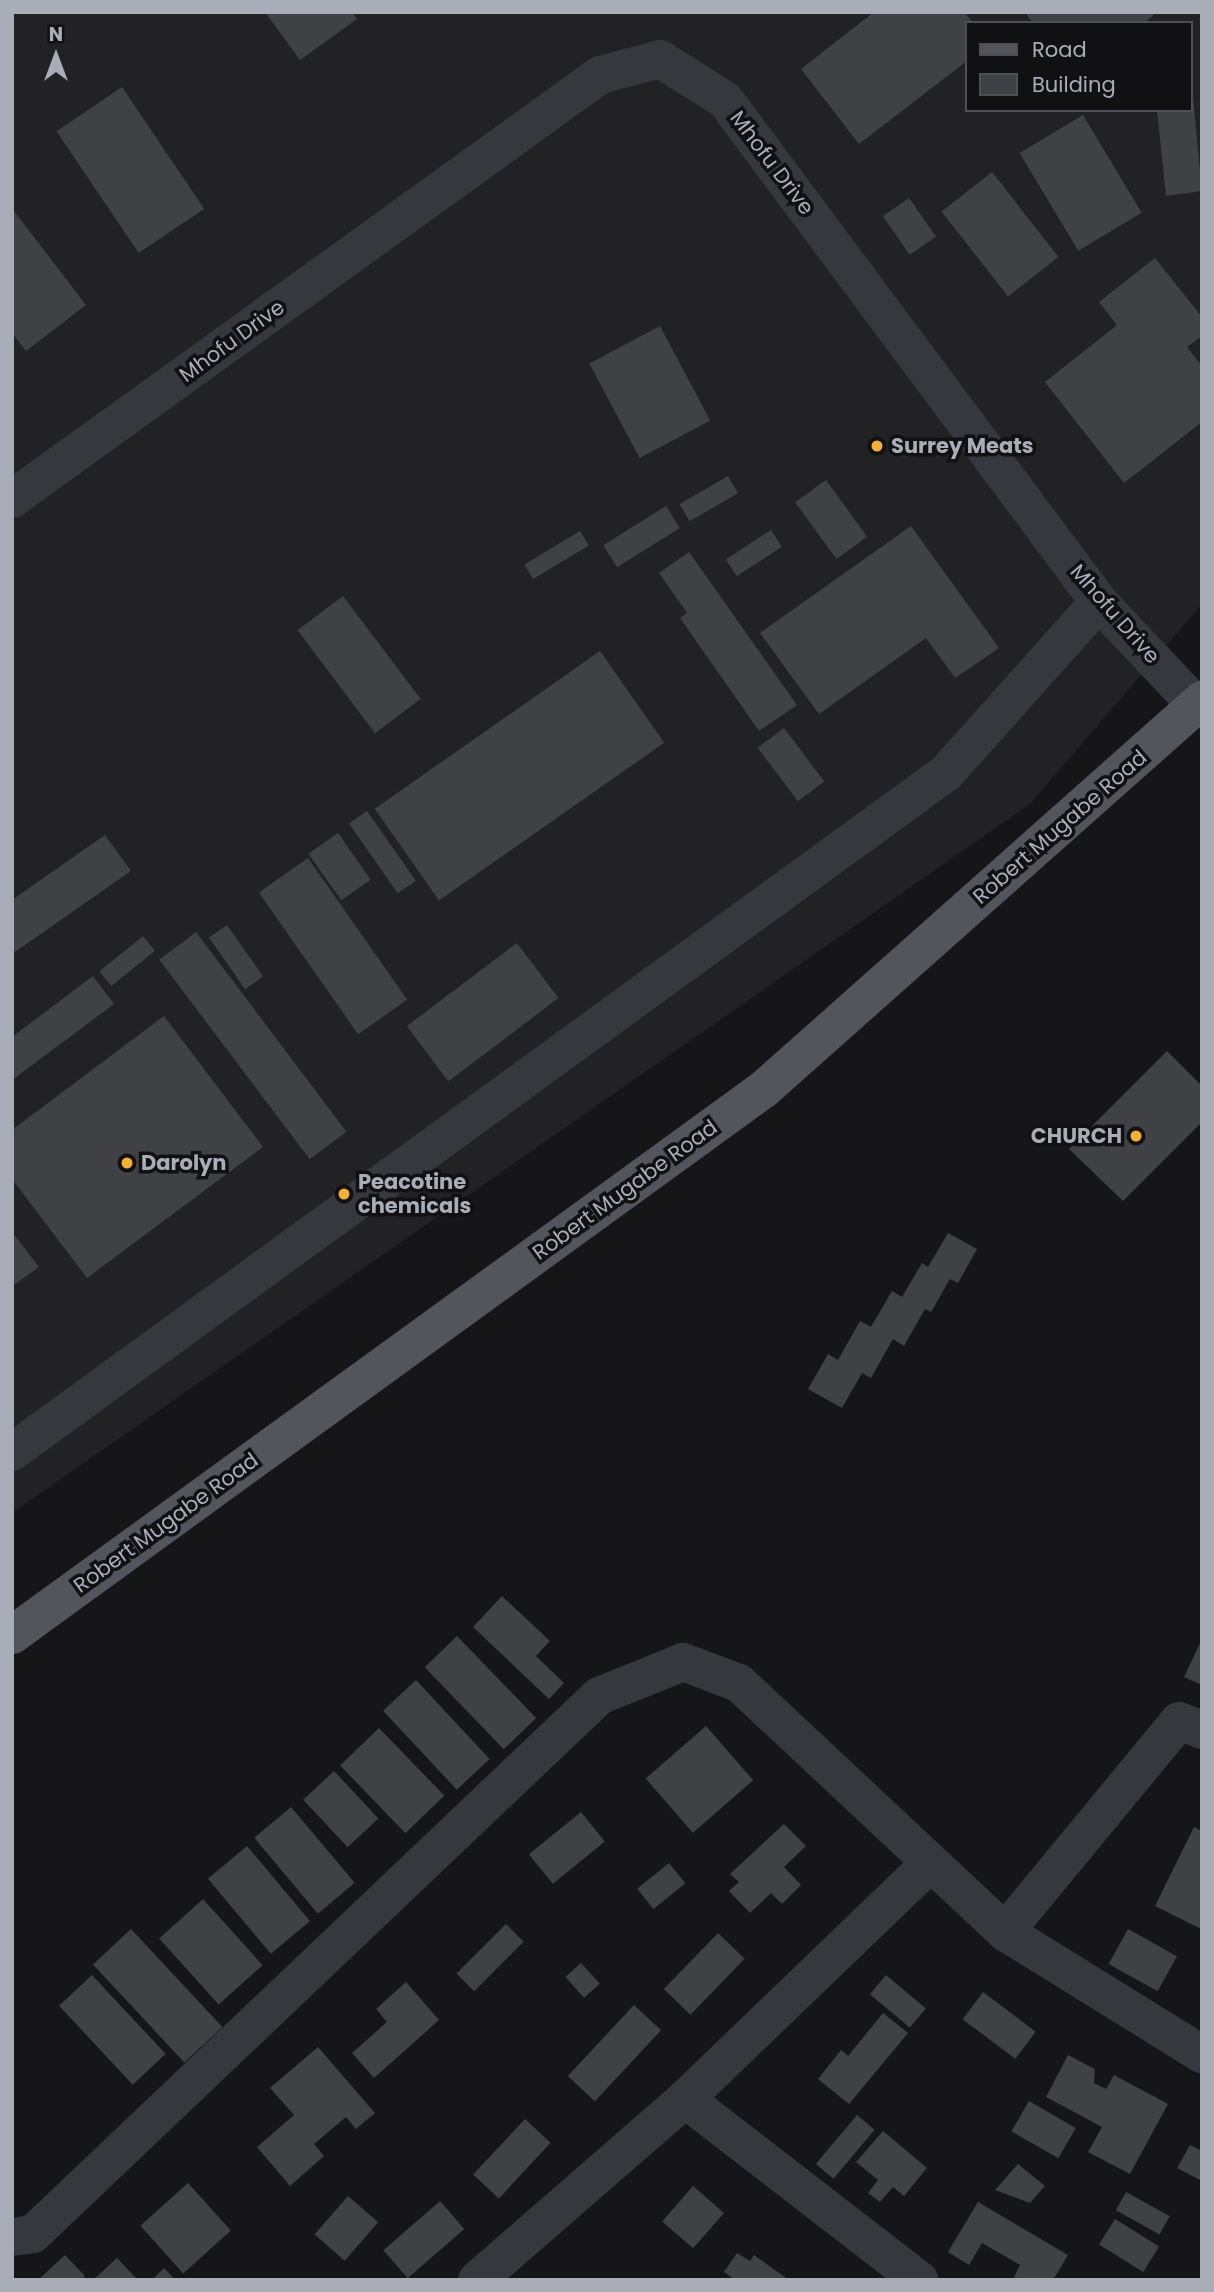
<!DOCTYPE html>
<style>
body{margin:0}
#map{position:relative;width:1214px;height:2292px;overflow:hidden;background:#161618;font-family:Poppins,sans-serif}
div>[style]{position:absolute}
.built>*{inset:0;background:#222225}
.building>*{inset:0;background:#404145;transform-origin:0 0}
.street>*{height:38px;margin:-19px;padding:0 19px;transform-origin:19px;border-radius:19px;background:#37383d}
.primary>*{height:38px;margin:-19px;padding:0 19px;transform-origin:19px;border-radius:19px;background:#53555c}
.dots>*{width:19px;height:19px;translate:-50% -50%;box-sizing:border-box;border:4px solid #111113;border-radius:50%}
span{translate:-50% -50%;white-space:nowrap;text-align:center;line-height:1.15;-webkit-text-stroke:7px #111113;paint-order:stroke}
.street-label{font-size:21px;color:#a8adb8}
.poi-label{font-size:21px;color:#a8adb8;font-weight:700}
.left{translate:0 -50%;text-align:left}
.right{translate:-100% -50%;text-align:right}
.frame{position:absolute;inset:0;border:14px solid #a8adb8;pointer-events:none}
.legend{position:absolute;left:965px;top:21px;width:228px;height:91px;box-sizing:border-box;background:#111113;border:2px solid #4d4f55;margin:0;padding:9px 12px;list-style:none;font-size:21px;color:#a8adb8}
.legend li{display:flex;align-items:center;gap:14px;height:35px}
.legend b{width:35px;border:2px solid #4d4f55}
.north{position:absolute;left:21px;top:21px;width:70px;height:70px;-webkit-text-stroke:5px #111113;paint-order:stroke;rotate:0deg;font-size:19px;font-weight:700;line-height:28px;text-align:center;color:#a8adb8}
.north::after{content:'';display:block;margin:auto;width:24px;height:32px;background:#a8adb8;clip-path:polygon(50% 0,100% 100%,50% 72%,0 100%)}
</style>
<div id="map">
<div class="built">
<div style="clip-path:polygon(evenodd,12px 12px,1202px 12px,1202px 604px,1030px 804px,12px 1513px,12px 12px,967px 23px,1191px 23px,1191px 110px,967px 110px,967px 23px)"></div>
</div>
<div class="building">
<div style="clip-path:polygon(265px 12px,352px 12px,357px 19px,300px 60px)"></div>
<div style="clip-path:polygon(874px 12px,964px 12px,973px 23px,967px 23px,967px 61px,859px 144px,801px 69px)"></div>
<div style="clip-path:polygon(1025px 12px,1157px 12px,1144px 23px,1033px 23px)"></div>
<div style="clip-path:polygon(1191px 77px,1202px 191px,1166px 196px,1157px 110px,1191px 110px)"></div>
<div style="left:122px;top:87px;width:147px;height:79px;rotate:56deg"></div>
<div style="left:1083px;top:115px;width:114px;height:74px;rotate:59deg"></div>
<div style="left:992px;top:172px;width:108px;height:64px;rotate:52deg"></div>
<div style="left:909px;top:198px;width:47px;height:32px;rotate:55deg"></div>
<div style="clip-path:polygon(14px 211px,86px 305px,26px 351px,12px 333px)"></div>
<div style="clip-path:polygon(1155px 258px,1202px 317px,1202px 336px,1187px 347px,1202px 366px,1202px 422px,1124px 483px,1045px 382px,1117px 325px,1099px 302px)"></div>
<div style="left:660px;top:326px;width:107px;height:80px;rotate:62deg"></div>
<div style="left:728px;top:476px;width:20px;height:56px;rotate:60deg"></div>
<div style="left:826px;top:480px;width:70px;height:38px;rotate:54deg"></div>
<div style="left:666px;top:506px;width:26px;height:74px;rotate:58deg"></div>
<div style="clip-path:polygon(911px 526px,999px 648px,955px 678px,926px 638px,819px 714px,760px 633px)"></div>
<div style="left:771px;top:530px;width:20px;height:54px;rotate:57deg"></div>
<div style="left:580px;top:531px;width:17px;height:65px;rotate:59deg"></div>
<div style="clip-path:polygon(689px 552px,797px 705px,759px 731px,680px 618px,687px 613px,659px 573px)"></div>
<div style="left:343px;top:596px;width:129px;height:57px;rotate:53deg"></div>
<div style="left:600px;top:651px;width:112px;height:275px;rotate:55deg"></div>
<div style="left:784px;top:728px;width:67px;height:33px;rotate:53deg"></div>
<div style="left:367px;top:811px;width:85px;height:22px;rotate:55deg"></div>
<div style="left:338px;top:833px;width:57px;height:36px;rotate:55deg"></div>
<div style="clip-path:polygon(105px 835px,131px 871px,12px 954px,12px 900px)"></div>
<div style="left:308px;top:858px;width:173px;height:60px;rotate:55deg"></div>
<div style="left:227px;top:925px;width:63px;height:22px;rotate:55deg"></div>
<div style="left:196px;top:932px;width:250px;height:46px;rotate:53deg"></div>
<div style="left:143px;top:936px;width:19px;height:56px;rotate:51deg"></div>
<div style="left:517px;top:943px;width:69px;height:138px;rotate:53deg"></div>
<div style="clip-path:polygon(93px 976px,114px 1004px,12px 1080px,12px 1037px)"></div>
<div style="clip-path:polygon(164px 1016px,263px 1147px,87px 1278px,12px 1179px,12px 1130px)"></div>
<div style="clip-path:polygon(1167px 1051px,1202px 1086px,1202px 1122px,1123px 1201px,1069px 1149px)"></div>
<div style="clip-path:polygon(12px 1232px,39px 1267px,14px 1285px,12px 1282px)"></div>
<div style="clip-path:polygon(948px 1233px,977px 1249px,958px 1283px,950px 1279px,931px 1312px,925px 1309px,904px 1346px,893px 1339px,871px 1378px,862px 1373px,842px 1408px,808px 1389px,828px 1354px,838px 1360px,860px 1321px,871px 1327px,892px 1291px,902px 1297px,922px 1263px,928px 1267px)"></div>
<div style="clip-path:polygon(502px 1596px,550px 1641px,536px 1656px,564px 1683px,549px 1699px,473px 1627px)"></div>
<div style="left:457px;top:1636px;width:114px;height:45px;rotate:46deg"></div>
<div style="clip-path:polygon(1202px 1639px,1202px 1685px,1184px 1677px)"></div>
<div style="left:416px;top:1680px;width:108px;height:45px;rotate:47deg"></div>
<div style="left:706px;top:1726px;width:72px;height:80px;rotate:49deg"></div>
<div style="left:379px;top:1728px;width:94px;height:54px;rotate:46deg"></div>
<div style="left:334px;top:1771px;width:65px;height:42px;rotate:47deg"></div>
<div style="left:291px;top:1807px;width:99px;height:48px;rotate:50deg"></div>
<div style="left:581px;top:1812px;width:38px;height:67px;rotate:51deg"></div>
<div style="clip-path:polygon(784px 1824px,806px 1846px,784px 1867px,801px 1885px,782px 1904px,771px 1893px,750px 1913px,729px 1891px,739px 1882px,730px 1874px)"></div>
<div style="clip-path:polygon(1194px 1827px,1202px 1831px,1201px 1929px,1155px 1906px)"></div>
<div style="left:247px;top:1846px;width:98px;height:51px;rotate:50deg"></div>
<div style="left:669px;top:1863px;width:26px;height:41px;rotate:51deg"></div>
<div style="left:203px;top:1899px;width:89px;height:59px;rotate:48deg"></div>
<div style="left:506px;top:1924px;width:25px;height:70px;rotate:45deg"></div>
<div style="left:131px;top:1929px;width:134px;height:52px;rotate:47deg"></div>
<div style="left:1128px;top:1929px;width:56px;height:40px;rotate:29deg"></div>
<div style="left:718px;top:1933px;width:37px;height:78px;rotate:44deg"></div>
<div style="left:581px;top:1963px;width:28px;height:21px;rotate:48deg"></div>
<div style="left:92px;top:1975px;width:108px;height:45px;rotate:47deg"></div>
<div style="left:886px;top:1975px;width:52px;height:25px;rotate:40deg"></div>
<div style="clip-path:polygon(406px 1982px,439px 2020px,374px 2078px,352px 2053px,387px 2022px,376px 2009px)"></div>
<div style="left:983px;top:1992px;width:66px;height:34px;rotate:37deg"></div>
<div style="left:634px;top:2005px;width:37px;height:97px;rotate:43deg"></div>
<div style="clip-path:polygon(883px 2013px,908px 2033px,849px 2104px,818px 2079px,841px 2050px,848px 2056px)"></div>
<div style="clip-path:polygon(318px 2047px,375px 2113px,356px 2129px,346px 2117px,314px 2144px,324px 2156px,290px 2186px,257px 2147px,294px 2115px,270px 2088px)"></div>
<div style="clip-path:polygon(1068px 2055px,1095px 2069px,1094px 2083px,1106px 2089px,1114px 2075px,1168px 2104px,1130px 2174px,1088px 2152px,1102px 2127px,1046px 2097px)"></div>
<div style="left:1029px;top:2101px;width:54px;height:35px;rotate:30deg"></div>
<div style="left:857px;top:2115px;width:23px;height:64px;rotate:40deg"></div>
<div style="left:525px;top:2119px;width:35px;height:76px;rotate:43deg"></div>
<div style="clip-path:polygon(883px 2131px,927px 2168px,904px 2196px,893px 2187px,880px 2202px,868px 2193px,878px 2180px,856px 2162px)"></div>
<div style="clip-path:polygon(1190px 2145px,1202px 2151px,1202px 2181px,1177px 2168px)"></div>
<div style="clip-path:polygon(1018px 2164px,1045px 2186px,1030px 2203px,995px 2190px)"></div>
<div style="left:188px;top:2183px;width:64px;height:64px;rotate:48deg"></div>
<div style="left:693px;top:2186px;width:41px;height:47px;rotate:41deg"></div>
<div style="left:1126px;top:2192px;width:50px;height:21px;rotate:29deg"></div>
<div style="left:348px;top:2196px;width:40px;height:51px;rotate:41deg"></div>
<div style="left:440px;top:2201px;width:37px;height:75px;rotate:49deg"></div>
<div style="clip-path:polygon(978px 2202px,1068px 2255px,1053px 2280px,1018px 2280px,1014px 2277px,1020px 2265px,982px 2243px,969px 2265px,948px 2252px)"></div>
<div style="left:1115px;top:2219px;width:52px;height:30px;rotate:32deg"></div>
<div style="clip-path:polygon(737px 2253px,750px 2261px,754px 2255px,786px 2278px,735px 2280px,724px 2272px)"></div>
<div style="clip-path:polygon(65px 2255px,85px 2276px,81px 2280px,38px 2280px)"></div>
<div style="clip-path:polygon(117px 2258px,138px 2280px,93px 2280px)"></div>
<div style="clip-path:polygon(164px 2268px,175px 2280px,152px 2280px)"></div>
</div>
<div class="street">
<div style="left:12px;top:499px;width:725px;rotate:-35.79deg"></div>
<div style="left:600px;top:75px;width:62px;rotate:-14.9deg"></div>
<div style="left:660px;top:59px;width:77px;rotate:32.2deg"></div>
<div style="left:725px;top:100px;width:626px;rotate:53.31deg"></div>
<div style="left:1099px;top:602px;width:143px;rotate:46.7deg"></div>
<div style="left:12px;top:1452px;width:1155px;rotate:-36.02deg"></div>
<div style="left:946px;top:773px;width:229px;rotate:-48.2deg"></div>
<div style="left:1005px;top:1932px;width:273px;rotate:-50.5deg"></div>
<div style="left:1179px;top:1721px;width:25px;rotate:21deg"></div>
<div style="left:685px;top:2099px;width:296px;rotate:37.7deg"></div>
<div style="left:12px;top:2237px;width:21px;rotate:-8deg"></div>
<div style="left:33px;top:2234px;width:781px;rotate:-43.55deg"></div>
<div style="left:599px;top:1696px;width:91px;rotate:-22deg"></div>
<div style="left:683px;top:1662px;width:60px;rotate:20.6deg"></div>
<div style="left:739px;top:1683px;width:364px;rotate:43.1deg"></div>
<div style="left:1005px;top:1932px;width:232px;rotate:31.8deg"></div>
<div style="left:477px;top:2280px;width:276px;rotate:-41deg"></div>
<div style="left:685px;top:2099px;width:339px;rotate:-43.9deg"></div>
</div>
<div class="primary">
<div style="left:12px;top:1635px;width:929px;rotate:-35.98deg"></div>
<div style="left:764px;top:1089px;width:586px;rotate:-41.61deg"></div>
</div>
<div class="dots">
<div style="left:877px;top:446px;background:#f2b134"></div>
<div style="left:1136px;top:1136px;background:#f2b134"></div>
<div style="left:127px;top:1163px;background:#f2b134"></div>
<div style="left:344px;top:1194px;background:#f2b134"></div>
</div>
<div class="street-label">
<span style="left:772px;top:163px;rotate:53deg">Mhofu Drive</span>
<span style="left:232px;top:341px;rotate:-36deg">Mhofu Drive</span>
<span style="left:1115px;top:614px;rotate:49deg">Mhofu Drive</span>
<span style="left:1060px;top:827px;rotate:-41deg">Robert Mugabe Road</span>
<span style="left:625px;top:1190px;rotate:-36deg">Robert Mugabe Road</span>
<span style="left:166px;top:1523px;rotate:-36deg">Robert Mugabe Road</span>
</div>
<div class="poi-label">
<span class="left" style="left:891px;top:446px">Surrey Meats</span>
<span class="right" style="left:1122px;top:1136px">CHURCH</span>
<span class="left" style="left:141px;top:1163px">Darolyn</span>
<span class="left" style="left:358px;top:1194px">Peacotine<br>chemicals</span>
</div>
<div class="frame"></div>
<ul class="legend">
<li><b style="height:9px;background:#53555c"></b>Road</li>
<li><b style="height:19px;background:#404145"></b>Building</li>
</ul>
<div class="north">N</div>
</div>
